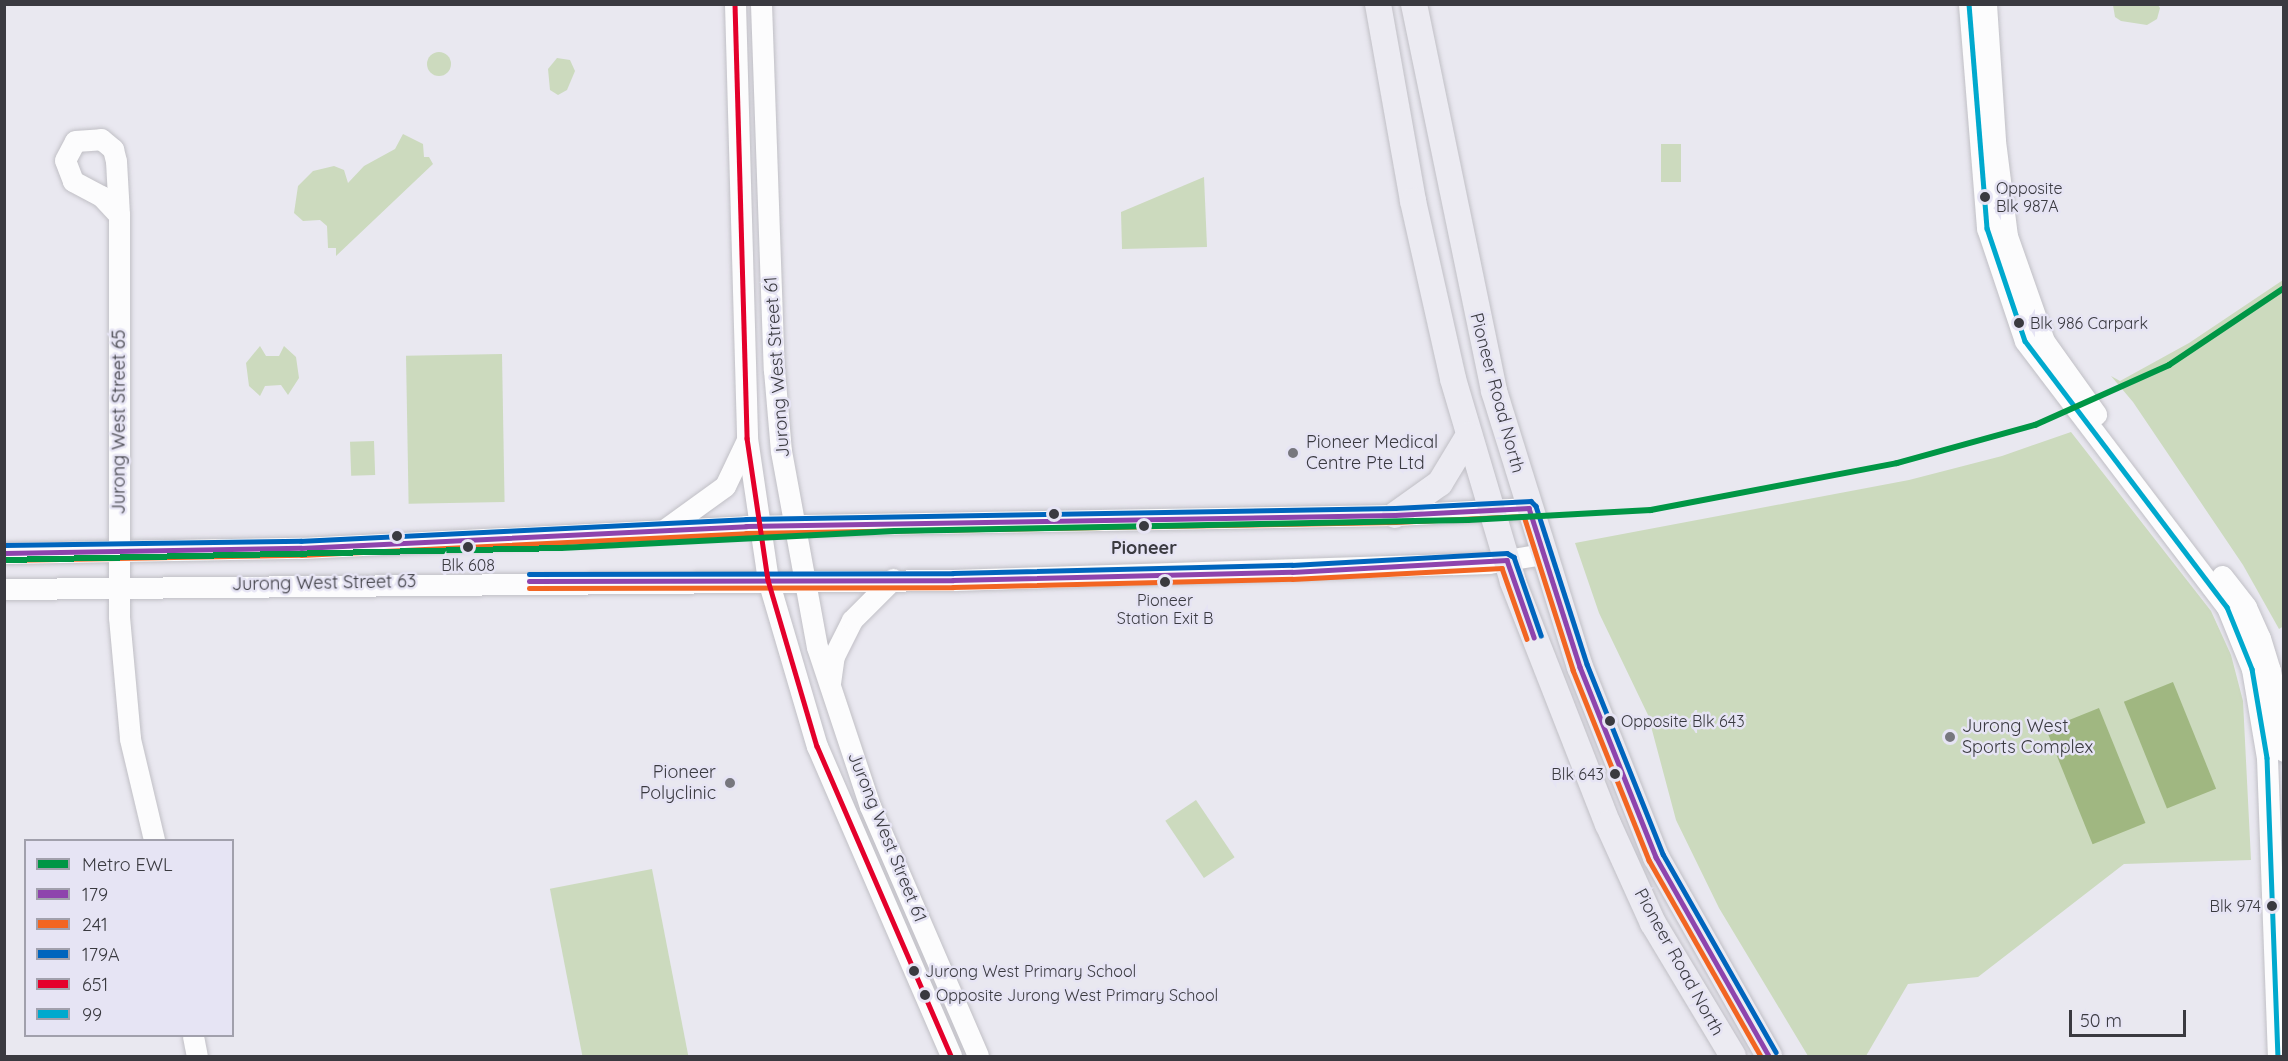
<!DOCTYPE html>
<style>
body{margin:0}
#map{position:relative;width:2288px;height:1061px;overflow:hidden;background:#e9e8f0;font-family:Quicksand,sans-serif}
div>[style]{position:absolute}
.green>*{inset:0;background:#ccdabe;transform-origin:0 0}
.round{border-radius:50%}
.water>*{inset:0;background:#a0b781;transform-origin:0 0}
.roads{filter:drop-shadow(0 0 2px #c0bfc5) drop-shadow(0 0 2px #c0bfc5)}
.minor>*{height:21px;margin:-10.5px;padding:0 10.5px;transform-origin:10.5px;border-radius:10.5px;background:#fcfcfd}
.major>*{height:26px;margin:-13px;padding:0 13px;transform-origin:13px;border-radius:13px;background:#ecebf2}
.bus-1>*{height:4.5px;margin:-2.25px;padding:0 2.25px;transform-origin:2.25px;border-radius:2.25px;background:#8e44ad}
.bus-2>*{height:4.5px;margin:-2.25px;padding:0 2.25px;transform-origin:2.25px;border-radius:2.25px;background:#f26522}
.bus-3>*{height:4.5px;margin:-2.25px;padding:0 2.25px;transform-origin:2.25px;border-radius:2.25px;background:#0065bd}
.bus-4>*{height:4.5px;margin:-2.25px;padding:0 2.25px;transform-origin:2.25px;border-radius:2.25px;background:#e4002b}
.bus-5>*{height:4.5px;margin:-2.25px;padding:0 2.25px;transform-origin:2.25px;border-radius:2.25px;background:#00a9ce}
.metro-1>*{height:6px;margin:-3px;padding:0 3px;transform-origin:3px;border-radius:3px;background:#009645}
.dots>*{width:16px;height:16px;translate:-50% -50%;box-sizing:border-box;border:3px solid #e6e4f4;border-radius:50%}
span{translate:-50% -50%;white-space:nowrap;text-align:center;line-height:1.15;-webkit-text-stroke:5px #e6e4f4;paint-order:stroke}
.bus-label{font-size:16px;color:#3a3a40}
.left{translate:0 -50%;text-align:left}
.right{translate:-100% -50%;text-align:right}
.street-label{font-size:18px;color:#3a3a40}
.poi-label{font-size:18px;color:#3a3a40}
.stop-label{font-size:18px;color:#3a3a40;font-weight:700}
.frame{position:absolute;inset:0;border:6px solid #3a3a40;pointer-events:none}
.legend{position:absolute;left:24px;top:839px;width:210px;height:198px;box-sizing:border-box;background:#e6e4f4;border:2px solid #a1a0ac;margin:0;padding:8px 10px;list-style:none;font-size:18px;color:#3a3a40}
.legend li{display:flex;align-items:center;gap:12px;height:30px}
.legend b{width:30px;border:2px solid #a1a0ac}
.scale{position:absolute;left:2069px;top:1010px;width:117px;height:27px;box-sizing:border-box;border:3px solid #3a3a40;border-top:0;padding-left:8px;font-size:18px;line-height:21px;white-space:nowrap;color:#3a3a40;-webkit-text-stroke:4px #e6e4f4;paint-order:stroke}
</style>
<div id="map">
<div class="green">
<div style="clip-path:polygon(2113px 5px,2158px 5px,2160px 8px,2157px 19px,2147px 25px,2121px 21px,2115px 17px)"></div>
<div class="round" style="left:427px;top:52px;width:24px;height:24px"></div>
<div style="clip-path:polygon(557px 58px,570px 60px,575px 71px,567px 90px,558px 95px,550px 90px,548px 69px)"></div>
<div style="clip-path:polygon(403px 134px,423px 144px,424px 157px,429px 157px,433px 164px,336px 256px,336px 248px,328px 248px,327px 226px,320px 220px,303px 221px,294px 213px,298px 186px,313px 171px,334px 166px,344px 170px,348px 183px,364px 166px,395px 149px)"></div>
<div style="left:1661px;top:144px;width:20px;height:38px"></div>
<div style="clip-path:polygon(1204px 177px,1207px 247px,1122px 249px,1121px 212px)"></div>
<div style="clip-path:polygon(2283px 280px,2284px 626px,2279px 629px,2243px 565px,2133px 402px,2111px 376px,2120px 381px,2189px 343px)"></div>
<div style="clip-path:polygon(260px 346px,266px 356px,279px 356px,284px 346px,296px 357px,299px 378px,288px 395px,281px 385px,265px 386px,260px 396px,249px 386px,246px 363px)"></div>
<div style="left:502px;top:354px;width:148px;height:96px;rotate:89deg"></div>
<div style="clip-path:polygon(2071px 432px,2211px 611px,2231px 655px,2243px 701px,2251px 860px,2124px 864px,1978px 977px,1908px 984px,1866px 1056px,1808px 1056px,1719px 908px,1676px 820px,1648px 715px,1599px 613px,1575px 543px,1909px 480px,2002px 456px)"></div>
<div style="left:374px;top:441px;width:34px;height:24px;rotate:88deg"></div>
<div style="left:1196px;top:800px;width:69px;height:37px;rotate:56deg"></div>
<div style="left:652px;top:869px;width:190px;height:104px;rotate:79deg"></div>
</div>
<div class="water">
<div style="left:2173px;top:682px;width:115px;height:53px;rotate:68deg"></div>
<div style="left:2099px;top:708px;width:124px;height:57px;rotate:68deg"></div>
</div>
<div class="roads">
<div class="minor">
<div style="left:735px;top:4px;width:434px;rotate:88.4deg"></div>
<div style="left:747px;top:438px;width:144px;rotate:81.6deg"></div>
<div style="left:768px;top:580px;width:173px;rotate:73.6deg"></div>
<div style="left:817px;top:746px;width:338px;rotate:66.6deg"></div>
<div style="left:761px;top:4px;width:366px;rotate:88deg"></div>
<div style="left:774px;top:370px;width:81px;rotate:85.1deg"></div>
<div style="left:781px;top:451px;width:199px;rotate:79.6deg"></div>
<div style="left:817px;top:647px;width:168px;rotate:71.6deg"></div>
<div style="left:870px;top:806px;width:272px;rotate:66.6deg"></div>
<div style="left:1969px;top:4px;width:225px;rotate:85.4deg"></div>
<div style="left:1987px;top:228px;width:119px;rotate:71.4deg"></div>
<div style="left:2025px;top:341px;width:334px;rotate:52.8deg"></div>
<div style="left:2227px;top:607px;width:67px;rotate:68deg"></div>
<div style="left:2252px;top:669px;width:90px;rotate:80.4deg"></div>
<div style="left:2267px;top:758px;width:298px;rotate:87.9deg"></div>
<div style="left:1986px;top:4px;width:137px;rotate:86.2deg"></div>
<div style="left:1995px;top:141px;width:96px;rotate:82.8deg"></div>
<div style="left:2007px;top:236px;width:111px;rotate:70.6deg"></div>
<div style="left:2044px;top:341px;width:90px;rotate:54.5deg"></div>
<div style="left:119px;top:215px;width:26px;rotate:-133deg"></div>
<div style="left:101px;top:196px;width:32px;rotate:-152deg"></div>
<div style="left:73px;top:181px;width:22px;rotate:-111deg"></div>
<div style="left:65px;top:160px;width:21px;rotate:-62deg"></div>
<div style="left:75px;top:141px;width:26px;rotate:-4deg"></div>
<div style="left:101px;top:139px;width:16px;rotate:40deg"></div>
<div style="left:113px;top:149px;width:12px;rotate:76deg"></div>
<div style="left:116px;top:161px;width:54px;rotate:86.8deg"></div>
<div style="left:119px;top:215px;width:402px;rotate:90deg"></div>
<div style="left:119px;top:617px;width:122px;rotate:84.8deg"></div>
<div style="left:130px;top:739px;width:104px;rotate:76.6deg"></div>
<div style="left:664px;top:530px;width:75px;rotate:-35.8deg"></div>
<div style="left:725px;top:486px;width:49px;rotate:-64.5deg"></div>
<div style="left:4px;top:553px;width:297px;rotate:-1deg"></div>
<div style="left:301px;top:548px;width:446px;rotate:-2.8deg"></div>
<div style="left:746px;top:526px;width:649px;rotate:-0.97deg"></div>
<div style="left:1395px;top:515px;width:134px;rotate:-3deg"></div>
<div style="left:2222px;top:576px;width:39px;rotate:52deg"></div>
<div style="left:2246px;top:607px;width:34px;rotate:66deg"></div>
<div style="left:2260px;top:638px;width:34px;rotate:73deg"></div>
<div style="left:2270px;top:670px;width:82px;rotate:80.2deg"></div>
<div style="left:4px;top:589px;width:949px;rotate:-0.54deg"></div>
<div style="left:953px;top:580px;width:536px;rotate:-1.82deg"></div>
<div style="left:1489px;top:563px;width:55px;rotate:-9.5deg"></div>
<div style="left:830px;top:683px;width:27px;rotate:-82deg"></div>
<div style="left:834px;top:656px;width:40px;rotate:-63.4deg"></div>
<div style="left:852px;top:620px;width:58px;rotate:-45deg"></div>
<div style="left:193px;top:1036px;width:20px;rotate:79deg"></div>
</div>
<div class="major">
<div style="left:1378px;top:4px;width:200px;rotate:79.9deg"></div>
<div style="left:1413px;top:201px;width:182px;rotate:77.3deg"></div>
<div style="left:1453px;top:379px;width:212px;rotate:73.5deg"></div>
<div style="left:1513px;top:582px;width:260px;rotate:68.6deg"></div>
<div style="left:1608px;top:824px;width:109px;rotate:65.6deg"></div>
<div style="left:1653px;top:923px;width:155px;rotate:59deg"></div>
<div style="left:1414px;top:4px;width:395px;rotate:78.3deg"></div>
<div style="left:1494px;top:391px;width:289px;rotate:72.7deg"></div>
<div style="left:1580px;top:667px;width:205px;rotate:68.2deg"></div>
<div style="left:1656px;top:857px;width:229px;rotate:60.4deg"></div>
<div style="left:1395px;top:515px;width:55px;rotate:-35.4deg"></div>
<div style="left:1440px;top:483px;width:56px;rotate:-58.9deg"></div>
</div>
</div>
<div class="bus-1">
<div style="left:4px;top:553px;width:297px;rotate:-1deg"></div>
<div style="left:301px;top:548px;width:446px;rotate:-2.8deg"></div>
<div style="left:746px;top:526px;width:649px;rotate:-0.97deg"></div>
<div style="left:1395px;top:515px;width:134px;rotate:-3deg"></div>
<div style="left:1529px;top:508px;width:167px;rotate:72.2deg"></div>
<div style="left:1580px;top:667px;width:205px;rotate:68.2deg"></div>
<div style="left:1656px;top:857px;width:229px;rotate:60.4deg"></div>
<div style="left:529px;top:581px;width:424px;rotate:-0.1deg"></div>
<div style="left:953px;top:580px;width:339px;rotate:-1.4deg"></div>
<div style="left:1292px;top:572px;width:215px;rotate:-3.2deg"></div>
<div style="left:1507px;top:560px;width:82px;rotate:70.7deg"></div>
</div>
<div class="bus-2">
<div style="left:4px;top:560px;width:297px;rotate:-1deg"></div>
<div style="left:301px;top:555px;width:446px;rotate:-2.8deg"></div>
<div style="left:746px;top:533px;width:649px;rotate:-0.97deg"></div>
<div style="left:1395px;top:522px;width:129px;rotate:-2.7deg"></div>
<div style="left:1524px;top:516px;width:162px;rotate:72.3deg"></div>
<div style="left:1573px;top:670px;width:205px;rotate:68.2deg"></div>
<div style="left:1649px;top:860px;width:226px;rotate:60.3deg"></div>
<div style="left:529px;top:588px;width:424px;rotate:-0.1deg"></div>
<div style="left:953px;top:587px;width:339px;rotate:-1.4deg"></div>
<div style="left:1292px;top:579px;width:210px;rotate:-3deg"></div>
<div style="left:1502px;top:568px;width:75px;rotate:70.6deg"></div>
</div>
<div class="bus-3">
<div style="left:4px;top:545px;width:297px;rotate:-0.8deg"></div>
<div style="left:301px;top:541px;width:446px;rotate:-2.8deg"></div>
<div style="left:746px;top:519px;width:649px;rotate:-0.97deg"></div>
<div style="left:1395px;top:508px;width:136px;rotate:-2.9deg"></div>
<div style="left:1531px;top:501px;width:7px;rotate:45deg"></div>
<div style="left:1536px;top:506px;width:166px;rotate:72.1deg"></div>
<div style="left:1587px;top:664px;width:205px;rotate:68.2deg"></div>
<div style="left:1663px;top:854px;width:228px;rotate:60.3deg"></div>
<div style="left:529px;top:574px;width:424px;rotate:-0.1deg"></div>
<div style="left:953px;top:573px;width:339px;rotate:-1.4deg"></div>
<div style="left:1292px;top:565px;width:215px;rotate:-3.2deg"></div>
<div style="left:1507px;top:553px;width:8px;rotate:30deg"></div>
<div style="left:1514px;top:557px;width:83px;rotate:70.9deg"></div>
</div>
<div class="bus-4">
<div style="left:735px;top:4px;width:434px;rotate:88.4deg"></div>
<div style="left:747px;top:438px;width:144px;rotate:81.6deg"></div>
<div style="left:768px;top:580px;width:173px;rotate:73.6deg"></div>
<div style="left:817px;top:746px;width:338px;rotate:66.6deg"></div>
</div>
<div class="bus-5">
<div style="left:1969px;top:4px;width:225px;rotate:85.4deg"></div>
<div style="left:1987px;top:228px;width:119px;rotate:71.4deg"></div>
<div style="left:2025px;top:341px;width:334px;rotate:52.8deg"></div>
<div style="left:2227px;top:607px;width:67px;rotate:68deg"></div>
<div style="left:2252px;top:669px;width:90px;rotate:80.4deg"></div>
<div style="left:2267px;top:758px;width:298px;rotate:87.9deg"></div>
</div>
<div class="metro-1">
<div style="left:4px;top:560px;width:557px;rotate:-1.23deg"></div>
<div style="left:561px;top:548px;width:334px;rotate:-2.9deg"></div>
<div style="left:895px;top:531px;width:573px;rotate:-1.1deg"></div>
<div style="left:1468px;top:520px;width:183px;rotate:-3.1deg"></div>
<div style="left:1651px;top:510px;width:250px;rotate:-10.8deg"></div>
<div style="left:1897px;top:463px;width:143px;rotate:-15.4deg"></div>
<div style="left:2035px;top:425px;width:147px;rotate:-24.1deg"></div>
<div style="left:2169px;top:365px;width:138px;rotate:-33.8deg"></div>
</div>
<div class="dots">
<div style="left:1985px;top:197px;background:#3a3a40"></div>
<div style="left:2019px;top:323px;background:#3a3a40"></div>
<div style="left:1293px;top:453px;background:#77777e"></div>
<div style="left:1054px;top:514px;background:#3a3a40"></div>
<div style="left:1144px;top:526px;background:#3a3a40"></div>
<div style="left:397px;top:536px;background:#3a3a40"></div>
<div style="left:468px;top:547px;background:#3a3a40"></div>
<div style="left:1165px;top:582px;background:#3a3a40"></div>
<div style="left:1610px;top:721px;background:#3a3a40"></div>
<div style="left:1950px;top:737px;background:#77777e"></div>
<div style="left:1615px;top:774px;background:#3a3a40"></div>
<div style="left:730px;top:783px;background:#77777e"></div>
<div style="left:2272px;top:906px;background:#3a3a40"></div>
<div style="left:914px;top:971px;background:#3a3a40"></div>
<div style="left:925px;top:995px;background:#3a3a40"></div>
</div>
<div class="bus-label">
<span class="left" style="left:1996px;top:197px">Opposite<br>Blk 987A</span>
<span class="left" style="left:2030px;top:323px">Blk 986 Carpark</span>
<span style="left:468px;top:565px">Blk 608</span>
<span style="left:1165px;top:609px">Pioneer<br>Station Exit B</span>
<span class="left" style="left:1621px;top:721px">Opposite Blk 643</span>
<span class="right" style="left:1604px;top:774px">Blk 643</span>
<span class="right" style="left:2261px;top:906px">Blk 974</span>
<span class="left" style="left:925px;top:971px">Jurong West Primary School</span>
<span class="left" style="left:936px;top:995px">Opposite Jurong West Primary School</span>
</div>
<div class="street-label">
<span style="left:777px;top:367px;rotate:-94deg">Jurong West Street 61</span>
<span style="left:1497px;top:393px;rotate:75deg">Pioneer Road North</span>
<span style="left:119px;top:422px;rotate:-90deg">Jurong West Street 65</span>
<span style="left:324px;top:583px;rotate:-1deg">Jurong West Street 63</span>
<span style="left:887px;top:837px;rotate:68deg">Jurong West Street 61</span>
<span style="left:1679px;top:962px;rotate:61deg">Pioneer Road North</span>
</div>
<div class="poi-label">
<span class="left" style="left:1306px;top:453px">Pioneer Medical<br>Centre Pte Ltd</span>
<span class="left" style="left:1962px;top:737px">Jurong West<br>Sports Complex</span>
<span class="right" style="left:716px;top:783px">Pioneer<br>Polyclinic</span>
</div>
<div class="stop-label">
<span style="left:1144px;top:548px">Pioneer</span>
</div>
<div class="frame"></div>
<ul class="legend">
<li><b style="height:8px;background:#009645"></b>Metro EWL</li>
<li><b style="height:8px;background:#8e44ad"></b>179</li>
<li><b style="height:8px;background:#f26522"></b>241</li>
<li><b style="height:8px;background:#0065bd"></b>179A</li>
<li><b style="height:8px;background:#e4002b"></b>651</li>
<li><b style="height:8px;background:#00a9ce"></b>99</li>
</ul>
<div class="scale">50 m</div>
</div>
